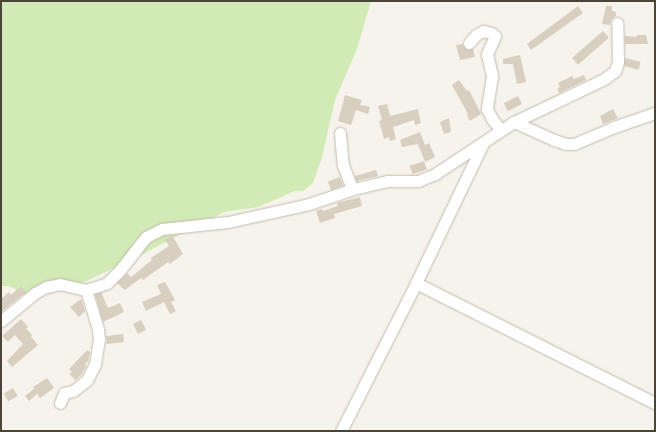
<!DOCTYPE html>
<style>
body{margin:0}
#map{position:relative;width:656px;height:432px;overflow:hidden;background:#f6f3ec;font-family:"Public Sans",sans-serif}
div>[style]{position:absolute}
.green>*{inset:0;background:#d2eab5}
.building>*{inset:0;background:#d8cfc1;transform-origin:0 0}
.roads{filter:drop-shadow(0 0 1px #c2bbae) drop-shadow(0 0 1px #c2bbae)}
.minor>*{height:11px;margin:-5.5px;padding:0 5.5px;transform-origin:5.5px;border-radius:5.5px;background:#fff}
span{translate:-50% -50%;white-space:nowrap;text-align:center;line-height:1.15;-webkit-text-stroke:3px #fff;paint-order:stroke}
.frame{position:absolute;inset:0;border:2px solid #4b4439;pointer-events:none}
</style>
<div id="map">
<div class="green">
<div style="clip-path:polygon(1px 1px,371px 1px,357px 49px,335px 100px,322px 157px,313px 183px,303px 191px,295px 191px,258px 207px,224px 212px,133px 259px,78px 285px,31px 298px,9px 286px,1px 286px)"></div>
</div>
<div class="building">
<div style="clip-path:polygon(578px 6px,583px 13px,531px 50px,527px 44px)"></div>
<div style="clip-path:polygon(606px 6px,612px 6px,612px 11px,616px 12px,616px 16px,611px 20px,610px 25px,602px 24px)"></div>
<div style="left:603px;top:31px;width:9px;height:41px;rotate:49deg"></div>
<div style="clip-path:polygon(637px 35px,646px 35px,648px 44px,625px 44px,625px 36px,637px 37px)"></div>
<div style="clip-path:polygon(462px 44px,467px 50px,473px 49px,475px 57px,460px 60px,456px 45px)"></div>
<div style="clip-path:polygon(520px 55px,526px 82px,517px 84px,513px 64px,503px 64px,503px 59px)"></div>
<div style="left:625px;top:58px;width:16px;height:8px;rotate:14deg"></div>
<div style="clip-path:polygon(584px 75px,586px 80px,559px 93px,557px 89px,560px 87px,558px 83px,572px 76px,574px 79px)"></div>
<div style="clip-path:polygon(459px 80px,467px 91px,469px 90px,481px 114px,470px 121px,467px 115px,468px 114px,452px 85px)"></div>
<div style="clip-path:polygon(345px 95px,362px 100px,360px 105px,370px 107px,368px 114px,356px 110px,351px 125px,338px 121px)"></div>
<div style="left:518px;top:96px;width:9px;height:16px;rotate:63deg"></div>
<div style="clip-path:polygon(387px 104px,390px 116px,418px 109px,421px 123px,415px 125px,414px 120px,393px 127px,396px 139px,390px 141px,389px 137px,384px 139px,379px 121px,382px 120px,378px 106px)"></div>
<div style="clip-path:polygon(613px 109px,618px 118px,603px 124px,600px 116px)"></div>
<div style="clip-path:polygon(449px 118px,451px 132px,444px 134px,440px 122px)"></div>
<div style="clip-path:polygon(420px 132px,425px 145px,429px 143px,435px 157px,425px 162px,418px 144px,402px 147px,400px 140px)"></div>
<div style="left:424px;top:161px;width:9px;height:15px;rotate:72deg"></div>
<div style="clip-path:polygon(376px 170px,378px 176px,356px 181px,355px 176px)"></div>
<div style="left:340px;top:177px;width:9px;height:13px;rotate:69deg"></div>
<div style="clip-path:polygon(360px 197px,362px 206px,334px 214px,335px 218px,320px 223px,316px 211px,322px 209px,323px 211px,338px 206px,337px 203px)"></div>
<div style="clip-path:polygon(172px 235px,183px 254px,170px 264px,168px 262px,143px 280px,141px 278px,125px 290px,117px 283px,127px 273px,131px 277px,152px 260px,151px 258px,169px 246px,165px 240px)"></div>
<div style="clip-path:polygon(165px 282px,175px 300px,171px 302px,176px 311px,170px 314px,164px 302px,146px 311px,142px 302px,161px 294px,157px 285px)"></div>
<div style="clip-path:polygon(21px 286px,26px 292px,1px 312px,1px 299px,9px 292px,11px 295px)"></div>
<div style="clip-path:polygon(101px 292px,108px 308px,120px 303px,124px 312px,103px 322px,95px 294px)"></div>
<div style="clip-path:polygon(81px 299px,85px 311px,79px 317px,70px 307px)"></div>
<div style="clip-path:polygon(21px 319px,28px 327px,26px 328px,32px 335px,31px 337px,38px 345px,12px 367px,7px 361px,23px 344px,15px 335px,8px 342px,2px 336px)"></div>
<div style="left:141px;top:320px;width:11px;height:9px;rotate:63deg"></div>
<div style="left:123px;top:334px;width:8px;height:17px;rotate:83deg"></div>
<div style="clip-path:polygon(87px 350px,90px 352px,88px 361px,85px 364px,86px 366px,82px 374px,76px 380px,69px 374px,72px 372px,69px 369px)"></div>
<div style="clip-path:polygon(47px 378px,54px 388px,40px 398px,37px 394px,29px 401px,25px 396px,34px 389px,33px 387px)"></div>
<div style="left:13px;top:388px;width:9px;height:11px;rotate:58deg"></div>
</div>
<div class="roads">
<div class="minor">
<div style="left:469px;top:43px;width:11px;rotate:-49deg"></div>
<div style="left:476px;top:35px;width:8px;rotate:-30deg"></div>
<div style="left:483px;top:31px;width:8px;rotate:14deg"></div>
<div style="left:491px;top:33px;width:5px;rotate:37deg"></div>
<div style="left:495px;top:36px;width:20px;rotate:114deg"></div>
<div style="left:487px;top:54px;width:23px;rotate:77deg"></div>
<div style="left:492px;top:76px;width:33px;rotate:99deg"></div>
<div style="left:487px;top:109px;width:11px;rotate:63deg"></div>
<div style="left:492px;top:119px;width:14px;rotate:51deg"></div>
<div style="left:514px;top:122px;width:44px;rotate:24.2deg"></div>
<div style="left:554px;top:140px;width:13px;rotate:18deg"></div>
<div style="left:566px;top:144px;width:8px"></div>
<div style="left:574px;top:144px;width:43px;rotate:-23deg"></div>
<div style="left:614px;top:127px;width:43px;rotate:-18.9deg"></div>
<div style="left:340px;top:133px;width:32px;rotate:85deg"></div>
<div style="left:343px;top:165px;width:26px;rotate:69deg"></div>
<div style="left:416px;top:283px;width:267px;rotate:26.7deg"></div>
<div style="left:1px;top:321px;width:44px;rotate:-39.5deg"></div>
<div style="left:35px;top:293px;width:13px;rotate:-29deg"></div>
<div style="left:46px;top:287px;width:14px;rotate:-12deg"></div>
<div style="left:60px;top:284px;width:27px;rotate:13deg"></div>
<div style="left:86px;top:290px;width:22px;rotate:-18deg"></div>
<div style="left:107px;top:283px;width:18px;rotate:-45deg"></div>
<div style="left:120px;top:270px;width:42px;rotate:-51.8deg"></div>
<div style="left:146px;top:237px;width:18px;rotate:-27deg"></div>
<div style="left:162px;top:229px;width:66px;rotate:-6.1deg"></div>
<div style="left:228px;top:222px;width:83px;rotate:-12.5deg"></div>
<div style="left:309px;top:204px;width:46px;rotate:-18.8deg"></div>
<div style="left:353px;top:189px;width:36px;rotate:-13deg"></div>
<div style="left:388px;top:181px;width:30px"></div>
<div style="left:418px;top:181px;width:18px;rotate:-22deg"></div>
<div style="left:435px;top:174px;width:95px;rotate:-33.4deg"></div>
<div style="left:514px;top:122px;width:100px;rotate:-25.5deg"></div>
<div style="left:604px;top:79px;width:14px;rotate:-36deg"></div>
<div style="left:615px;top:71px;width:9px;rotate:-72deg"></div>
<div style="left:618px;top:62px;width:39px;rotate:-91deg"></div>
<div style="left:60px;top:403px;width:11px;rotate:-68deg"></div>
<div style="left:64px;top:393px;width:9px;rotate:-13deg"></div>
<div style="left:73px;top:391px;width:18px;rotate:-38deg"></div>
<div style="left:87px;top:380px;width:18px;rotate:-63deg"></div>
<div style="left:95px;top:364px;width:25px;rotate:-81deg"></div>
<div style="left:99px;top:339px;width:10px;rotate:-96deg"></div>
<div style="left:98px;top:329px;width:41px;rotate:-107.1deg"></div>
<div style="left:341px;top:431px;width:166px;rotate:-63.1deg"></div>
<div style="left:416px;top:283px;width:155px;rotate:-64.4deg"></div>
</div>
</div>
<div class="frame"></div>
</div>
